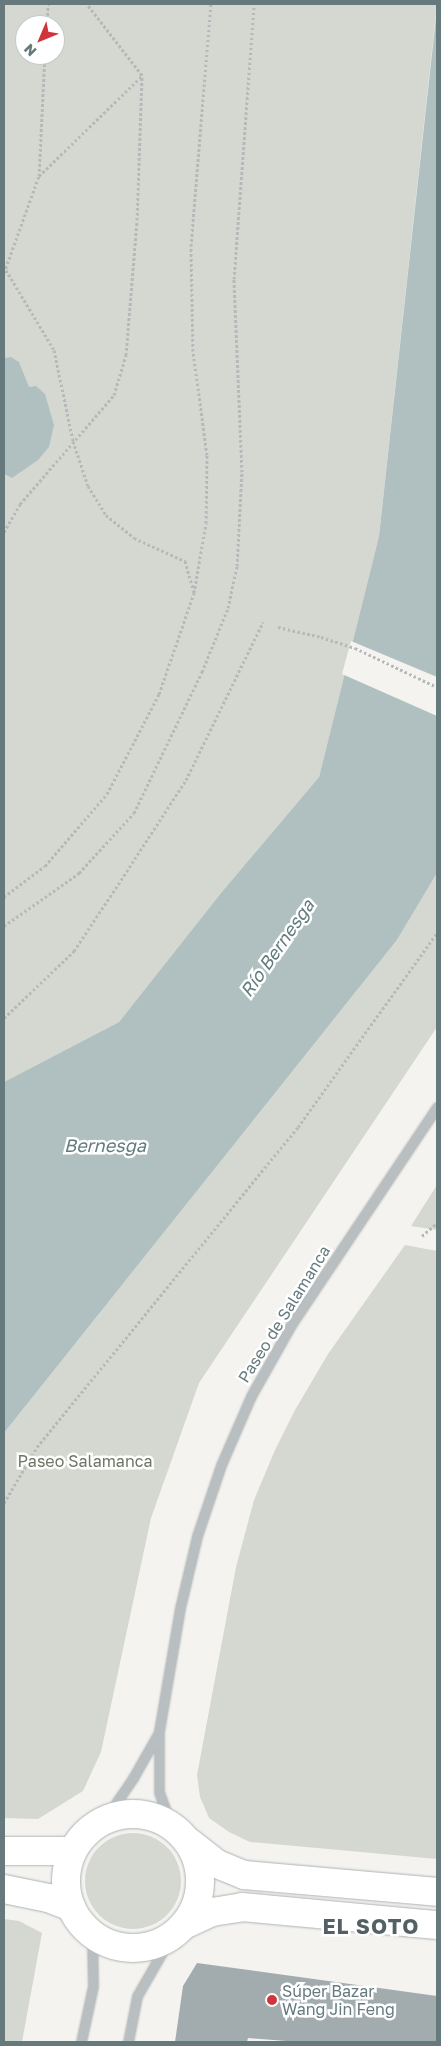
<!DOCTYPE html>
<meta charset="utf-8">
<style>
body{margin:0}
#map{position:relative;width:441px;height:2046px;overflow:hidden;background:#f4f3f0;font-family:"Golos Text",sans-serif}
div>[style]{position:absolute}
.green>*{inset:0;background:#d5d8d0}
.round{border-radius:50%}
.water>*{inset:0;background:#b0c0c0}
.pier>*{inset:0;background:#f4f3f0}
.building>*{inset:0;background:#a2acae}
.path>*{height:3px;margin-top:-1.5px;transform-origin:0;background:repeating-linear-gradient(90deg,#b5b9ba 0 2.5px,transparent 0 5px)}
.roads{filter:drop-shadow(0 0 1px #adb3b4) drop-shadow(0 0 1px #adb3b4)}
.minor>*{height:9px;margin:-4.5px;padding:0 4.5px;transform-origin:4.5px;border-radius:4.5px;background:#b9bfc0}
.major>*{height:28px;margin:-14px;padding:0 14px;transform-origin:14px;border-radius:14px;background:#fff}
.major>.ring{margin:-14px;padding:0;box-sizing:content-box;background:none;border:28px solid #fff;border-radius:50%}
.dots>*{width:14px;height:14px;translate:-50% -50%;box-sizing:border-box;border:2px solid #fff;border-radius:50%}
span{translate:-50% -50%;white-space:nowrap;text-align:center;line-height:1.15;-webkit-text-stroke:5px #fff;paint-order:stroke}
.street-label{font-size:16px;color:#667a7e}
.park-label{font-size:16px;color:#6d7664}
.poi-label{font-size:16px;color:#667a7e}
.left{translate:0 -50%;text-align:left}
.water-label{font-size:18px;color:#627b7b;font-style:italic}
.district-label{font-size:21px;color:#536164;font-weight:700;letter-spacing:1px}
.frame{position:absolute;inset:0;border:5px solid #667a7e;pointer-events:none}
.north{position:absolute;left:15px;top:15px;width:50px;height:50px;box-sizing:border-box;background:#fff;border:1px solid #c2cacb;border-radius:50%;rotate:225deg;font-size:14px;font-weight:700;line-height:20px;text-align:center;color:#667a7e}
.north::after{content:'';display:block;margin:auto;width:18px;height:22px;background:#d0343c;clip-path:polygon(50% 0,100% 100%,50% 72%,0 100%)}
</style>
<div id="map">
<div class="green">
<div style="clip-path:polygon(evenodd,4px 4px,437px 4px,379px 536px,319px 777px,221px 893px,119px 1022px,4px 1082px,4px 4px,25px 25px,55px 25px,55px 55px,25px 55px,25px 25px)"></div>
<div style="clip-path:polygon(437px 873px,437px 1027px,199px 1383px,151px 1518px,101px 1752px,83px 1791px,38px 1819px,4px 1818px,4px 1433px,397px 940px)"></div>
<div style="clip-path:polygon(437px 1185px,437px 1230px,411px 1226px)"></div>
<div style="clip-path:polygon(405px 1245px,437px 1251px,437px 1859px,250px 1842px,229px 1832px,209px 1818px,200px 1797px,197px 1775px,236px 1567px,254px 1500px,275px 1450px,295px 1410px,328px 1354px)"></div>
<div class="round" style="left:85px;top:1833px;width:96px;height:96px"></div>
<div style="clip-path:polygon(4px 1919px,19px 1921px,42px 1933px,22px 2042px,4px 2042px)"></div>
</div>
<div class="water">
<div style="clip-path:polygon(437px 8px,437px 873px,397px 940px,4px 1433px,4px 1082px,119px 1022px,221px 893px,319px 777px,379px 536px)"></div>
<div style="clip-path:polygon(11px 357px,19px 362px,29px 387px,36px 386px,45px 394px,54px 425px,49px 447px,38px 460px,12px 478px,4px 474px,4px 358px)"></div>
</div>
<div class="pier">
<div style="clip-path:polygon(351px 641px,437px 677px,437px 716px,342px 674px)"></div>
</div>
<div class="building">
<div style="clip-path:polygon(197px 1963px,437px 1996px,437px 2042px,299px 2042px,248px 2038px,247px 2042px,175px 2042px,183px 1986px)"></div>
</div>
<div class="path">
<div style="left:47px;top:25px;width:21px;rotate:-87deg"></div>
<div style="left:39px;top:176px;width:144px;rotate:-44.2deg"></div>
<div style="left:6px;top:270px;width:93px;rotate:59deg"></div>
<div style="left:54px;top:350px;width:93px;rotate:78.2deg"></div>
<div style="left:73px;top:441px;width:47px;rotate:71.6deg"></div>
<div style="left:88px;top:486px;width:34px;rotate:58deg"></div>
<div style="left:106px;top:515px;width:36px;rotate:39deg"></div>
<div style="left:134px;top:538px;width:56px;rotate:24.3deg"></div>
<div style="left:185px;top:561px;width:32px;rotate:74deg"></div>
<div style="left:4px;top:273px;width:103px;rotate:-70.2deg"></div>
<div style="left:39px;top:176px;width:121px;rotate:-87.2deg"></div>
<div style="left:4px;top:532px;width:32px;rotate:-60deg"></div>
<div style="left:20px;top:504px;width:144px;rotate:-49.2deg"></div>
<div style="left:114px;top:395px;width:42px;rotate:-73.3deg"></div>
<div style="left:126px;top:355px;width:135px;rotate:-85.3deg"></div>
<div style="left:137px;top:220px;width:145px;rotate:-88deg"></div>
<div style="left:142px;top:75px;width:90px;rotate:-127.8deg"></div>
<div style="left:278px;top:627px;width:44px;rotate:13.1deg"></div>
<div style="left:321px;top:637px;width:36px;rotate:18deg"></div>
<div style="left:355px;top:648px;width:91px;rotate:25.4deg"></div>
<div style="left:4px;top:897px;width:51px;rotate:-37.1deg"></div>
<div style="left:45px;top:866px;width:95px;rotate:-49.3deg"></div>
<div style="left:107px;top:794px;width:113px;rotate:-62.5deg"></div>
<div style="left:159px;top:694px;width:107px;rotate:-70.9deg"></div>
<div style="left:194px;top:593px;width:71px;rotate:-80.3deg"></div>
<div style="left:206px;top:523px;width:68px;rotate:-89.2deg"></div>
<div style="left:207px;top:455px;width:105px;rotate:-97.7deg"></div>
<div style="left:193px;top:351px;width:105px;rotate:-91.1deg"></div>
<div style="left:191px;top:246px;width:243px;rotate:-85.3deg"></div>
<div style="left:4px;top:926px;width:92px;rotate:-35.2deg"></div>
<div style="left:79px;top:873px;width:81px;rotate:-47.5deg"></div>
<div style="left:134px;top:813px;width:157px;rotate:-64.3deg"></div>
<div style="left:202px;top:672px;width:69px;rotate:-67.9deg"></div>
<div style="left:228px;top:608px;width:43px;rotate:-77.9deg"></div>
<div style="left:237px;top:566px;width:94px;rotate:-87deg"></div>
<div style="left:242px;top:472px;width:193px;rotate:-92.4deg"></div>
<div style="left:234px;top:279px;width:276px;rotate:-85.8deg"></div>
<div style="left:4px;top:1018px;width:97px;rotate:-43.7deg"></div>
<div style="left:74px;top:951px;width:85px;rotate:-56.5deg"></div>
<div style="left:121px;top:880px;width:119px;rotate:-57deg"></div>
<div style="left:186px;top:780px;width:176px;rotate:-64deg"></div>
<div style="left:422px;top:1236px;width:20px;rotate:-41deg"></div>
<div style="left:4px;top:1503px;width:65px;rotate:-59.5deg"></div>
<div style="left:37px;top:1447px;width:413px;rotate:-50.8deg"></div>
<div style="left:298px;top:1127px;width:239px;rotate:-54.4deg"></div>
</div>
<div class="roads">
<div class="minor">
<div style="left:105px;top:1819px;width:50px;rotate:-55.7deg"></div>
<div style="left:133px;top:1778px;width:53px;rotate:-60.5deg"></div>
<div style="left:171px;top:1825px;width:35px;rotate:-110deg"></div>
<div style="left:159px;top:1792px;width:61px;rotate:-90deg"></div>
<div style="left:159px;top:1731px;width:125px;rotate:-80.3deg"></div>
<div style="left:180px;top:1608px;width:74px;rotate:-76.7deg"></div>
<div style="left:197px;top:1536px;width:75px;rotate:-71.3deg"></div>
<div style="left:221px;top:1465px;width:75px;rotate:-66.5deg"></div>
<div style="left:251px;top:1396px;width:81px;rotate:-60.6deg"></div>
<div style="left:291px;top:1325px;width:262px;rotate:-56.2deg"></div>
<div style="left:81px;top:2042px;width:57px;rotate:-77.9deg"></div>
<div style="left:93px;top:1986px;width:52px;rotate:-91.1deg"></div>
<div style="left:128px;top:2042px;width:47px;rotate:-78.9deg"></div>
<div style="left:137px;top:1996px;width:68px;rotate:-60deg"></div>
</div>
<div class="major">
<div class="ring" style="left:66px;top:1814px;width:106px;height:106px"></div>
<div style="left:189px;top:1842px;width:36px;rotate:38deg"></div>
<div style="left:217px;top:1864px;width:29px;rotate:22deg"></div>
<div style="left:244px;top:1875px;width:194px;rotate:5deg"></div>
<div style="left:4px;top:1851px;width:68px"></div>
<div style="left:4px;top:1889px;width:45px;rotate:11.6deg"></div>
<div style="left:48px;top:1898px;width:25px;rotate:21deg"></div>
<div style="left:186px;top:1924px;width:29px;rotate:-25deg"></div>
<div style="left:212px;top:1912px;width:30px;rotate:-9deg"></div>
<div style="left:242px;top:1907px;width:196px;rotate:5.3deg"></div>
</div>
</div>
<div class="dots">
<div style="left:272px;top:2000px;background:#d0343c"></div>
</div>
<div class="street-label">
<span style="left:284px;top:1314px;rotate:-58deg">Paseo de Salamanca</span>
</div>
<div class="park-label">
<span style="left:85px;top:1461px">Paseo Salamanca</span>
</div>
<div class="poi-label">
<span class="left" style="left:282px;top:2000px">Súper Bazar<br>Wang Jin Feng</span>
</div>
<div class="water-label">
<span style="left:277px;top:948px;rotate:-55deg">Río Bernesga</span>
<span style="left:105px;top:1145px">Bernesga</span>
</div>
<div class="district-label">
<span style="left:371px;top:1926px">EL SOTO</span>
</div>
<div class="frame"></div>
<div class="north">N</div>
</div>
